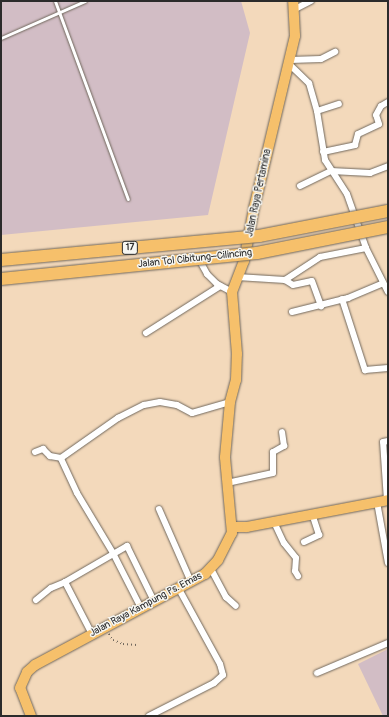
<!DOCTYPE html>
<meta charset="utf-8">
<style>
body{margin:0}
#map{position:relative;width:389px;height:717px;overflow:hidden;background:#f3d9bb;font-family:Pangolin,sans-serif}
div>[style]{position:absolute}
.industrial>*{inset:0;background:#d2bdc5}
.path>*{height:1.5px;margin-top:-0.75px;transform-origin:0;background:repeating-linear-gradient(90deg,#71685d 0 1px,transparent 0 4px)}
.roads{filter:drop-shadow(0 0 1px #71685d) drop-shadow(0 0 1px #71685d)}
.service>*{height:3px;margin:-1.5px;padding:0 1.5px;transform-origin:1.5px;border-radius:1.5px;background:#fff}
.minor>*{height:6px;margin:-3px;padding:0 3px;transform-origin:3px;border-radius:3px;background:#fff}
.primary>*{height:10px;margin:-5px;padding:0 5px;transform-origin:5px;border-radius:5px;background:#f6c06b}
.bridges{filter:drop-shadow(0 0 1px #71685d) drop-shadow(0 0 1px #71685d)}
.motorway-bridge>*{height:12px;margin:-6px;padding:0 6px;transform-origin:6px;border-radius:6px;background:#f6c06b}
span{translate:-50% -50%;white-space:nowrap;text-align:center;line-height:1.15;-webkit-text-stroke:3px #f6f6f2;paint-order:stroke}
.shield-label span{padding:1px 3px;background:#f6f6f2;border:1px solid;border-radius:3px;-webkit-text-stroke-width:0}
.shield-label{font-size:9px;color:#2b2b2b;font-weight:700}
.street-label{font-size:10px;color:#2b2b2b}
.frame{position:absolute;inset:0;border:2px solid #2b2b2b;pointer-events:none}
</style>
<div id="map">
<div class="industrial">
<div style="clip-path:polygon(1px 1px,241px 1px,250px 33px,208px 215px,1px 235px)"></div>
<div style="clip-path:polygon(388px 649px,388px 716px,383px 716px,358px 664px)"></div>
</div>
<div class="path">
<div style="left:109px;top:634px;width:7px;rotate:56deg"></div>
<div style="left:113px;top:640px;width:11px;rotate:22deg"></div>
<div style="left:123px;top:644px;width:14px;rotate:4deg"></div>
</div>
<div class="roads">
<div class="service">
<div style="left:55px;top:1px;width:211px;rotate:69.8deg"></div>
<div style="left:1px;top:38px;width:92px;rotate:-23.8deg"></div>
</div>
<div class="minor">
<div style="left:295px;top:9px;width:18px;rotate:-27deg"></div>
<div style="left:290px;top:60px;width:31px;rotate:-2deg"></div>
<div style="left:321px;top:59px;width:16px;rotate:-27deg"></div>
<div style="left:289px;top:64px;width:28px;rotate:44deg"></div>
<div style="left:309px;top:83px;width:29px;rotate:74deg"></div>
<div style="left:317px;top:111px;width:50px;rotate:80.7deg"></div>
<div style="left:325px;top:160px;width:40px;rotate:57.1deg"></div>
<div style="left:347px;top:194px;width:57px;rotate:70.6deg"></div>
<div style="left:366px;top:248px;width:49px;rotate:63.4deg"></div>
<div style="left:317px;top:111px;width:23px;rotate:-18deg"></div>
<div style="left:323px;top:152px;width:33px;rotate:-12deg"></div>
<div style="left:355px;top:145px;width:11px;rotate:-75deg"></div>
<div style="left:358px;top:134px;width:23px;rotate:-25deg"></div>
<div style="left:379px;top:124px;width:9px;rotate:-108deg"></div>
<div style="left:376px;top:115px;width:10px;rotate:-61deg"></div>
<div style="left:381px;top:106px;width:8px;rotate:-30deg"></div>
<div style="left:300px;top:186px;width:34px;rotate:-26deg"></div>
<div style="left:331px;top:171px;width:39px;rotate:3deg"></div>
<div style="left:370px;top:173px;width:19px;rotate:-21deg"></div>
<div style="left:201px;top:263px;width:13px;rotate:61deg"></div>
<div style="left:207px;top:274px;width:14px;rotate:45deg"></div>
<div style="left:217px;top:284px;width:17px;rotate:28deg"></div>
<div style="left:237px;top:277px;width:48px;rotate:3.6deg"></div>
<div style="left:285px;top:280px;width:9px;rotate:32deg"></div>
<div style="left:293px;top:285px;width:19px;rotate:-12deg"></div>
<div style="left:312px;top:281px;width:27px;rotate:70deg"></div>
<div style="left:285px;top:280px;width:42px;rotate:-33.3deg"></div>
<div style="left:320px;top:257px;width:47px;rotate:-11.1deg"></div>
<div style="left:342px;top:299px;width:75px;rotate:72.1deg"></div>
<div style="left:365px;top:370px;width:23px;rotate:-5deg"></div>
<div style="left:292px;top:312px;width:58px;rotate:-14deg"></div>
<div style="left:348px;top:298px;width:38px;rotate:-23deg"></div>
<div style="left:146px;top:333px;width:88px;rotate:-32.4deg"></div>
<div style="left:35px;top:452px;width:9px;rotate:-21deg"></div>
<div style="left:43px;top:449px;width:10px;rotate:45deg"></div>
<div style="left:50px;top:456px;width:11px;rotate:10deg"></div>
<div style="left:227px;top:483px;width:47px;rotate:-12.3deg"></div>
<div style="left:273px;top:473px;width:21px;rotate:-90deg"></div>
<div style="left:273px;top:452px;width:13px;rotate:-29deg"></div>
<div style="left:284px;top:446px;width:14px;rotate:-98deg"></div>
<div style="left:387px;top:500px;width:58px;rotate:-93.9deg"></div>
<div style="left:383px;top:442px;width:5px;rotate:-11deg"></div>
<div style="left:377px;top:502px;width:62px;rotate:79.8deg"></div>
<div style="left:159px;top:509px;width:80px;rotate:66.3deg"></div>
<div style="left:274px;top:522px;width:23px;rotate:65deg"></div>
<div style="left:284px;top:543px;width:19px;rotate:51deg"></div>
<div style="left:296px;top:558px;width:13px;rotate:94deg"></div>
<div style="left:295px;top:571px;width:6px;rotate:59deg"></div>
<div style="left:304px;top:542px;width:17px;rotate:-25deg"></div>
<div style="left:319px;top:535px;width:23px;rotate:-108deg"></div>
<div style="left:211px;top:569px;width:32px;rotate:62deg"></div>
<div style="left:226px;top:597px;width:13px;rotate:42deg"></div>
<div style="left:65px;top:582px;width:59px;rotate:62.6deg"></div>
<div style="left:36px;top:600px;width:19px;rotate:-39deg"></div>
<div style="left:51px;top:588px;width:15px;rotate:-23deg"></div>
<div style="left:65px;top:582px;width:72px;rotate:-30.1deg"></div>
<div style="left:127px;top:546px;width:61px;rotate:63.9deg"></div>
<div style="left:141px;top:608px;width:62px;rotate:-117deg"></div>
<div style="left:113px;top:553px;width:70px;rotate:-121deg"></div>
<div style="left:77px;top:493px;width:38px;rotate:-115deg"></div>
<div style="left:61px;top:458px;width:70px;rotate:-35.1deg"></div>
<div style="left:118px;top:418px;width:29px;rotate:-27deg"></div>
<div style="left:144px;top:405px;width:16px;rotate:-11deg"></div>
<div style="left:160px;top:402px;width:17px;rotate:10deg"></div>
<div style="left:177px;top:405px;width:17px;rotate:28deg"></div>
<div style="left:192px;top:413px;width:40px;rotate:-16deg"></div>
<div style="left:317px;top:673px;width:77px;rotate:-22.9deg"></div>
<div style="left:149px;top:716px;width:73px;rotate:-26.9deg"></div>
<div style="left:214px;top:683px;width:12px;rotate:-42deg"></div>
<div style="left:223px;top:675px;width:11px;rotate:-105deg"></div>
<div style="left:220px;top:664px;width:85px;rotate:-118.7deg"></div>
</div>
<div class="primary">
<div style="left:233px;top:527px;width:14px"></div>
<div style="left:247px;top:527px;width:144px;rotate:-10.8deg"></div>
<div style="left:31px;top:716px;width:30px;rotate:-111deg"></div>
<div style="left:20px;top:688px;width:17px;rotate:-66deg"></div>
<div style="left:27px;top:672px;width:11px;rotate:-41deg"></div>
<div style="left:35px;top:665px;width:193px;rotate:-28.2deg"></div>
<div style="left:205px;top:574px;width:19px;rotate:-47deg"></div>
<div style="left:218px;top:560px;width:30px;rotate:-63deg"></div>
<div style="left:232px;top:533px;width:76px;rotate:-95.3deg"></div>
<div style="left:225px;top:457px;width:55px;rotate:-84.8deg"></div>
<div style="left:230px;top:402px;width:23px;rotate:-75deg"></div>
<div style="left:236px;top:380px;width:26px;rotate:-88deg"></div>
<div style="left:237px;top:354px;width:62px;rotate:-94.6deg"></div>
<div style="left:232px;top:292px;width:33px;rotate:-69deg"></div>
<div style="left:244px;top:261px;width:54px;rotate:-79.3deg"></div>
<div style="left:254px;top:208px;width:177px;rotate:-76.6deg"></div>
<div style="left:295px;top:36px;width:35px;rotate:-93deg"></div>
</div>
</div>
<div class="bridges">
<div class="motorway-bridge">
<div style="left:1px;top:260px;width:259px;rotate:-5.3deg"></div>
<div style="left:259px;top:236px;width:131px;rotate:-11deg"></div>
<div style="left:1px;top:279px;width:257px;rotate:-5.8deg"></div>
<div style="left:257px;top:253px;width:134px;rotate:-11.2deg"></div>
</div>
</div>
<div class="shield-label">
<span style="left:130px;top:248px">17</span>
</div>
<div class="street-label">
<span style="left:259px;top:193px;rotate:-78deg">Jalan Raya Pertamina</span>
<span style="left:195px;top:259px;rotate:-6deg">Jalan Tol Cibitung–Cilincing</span>
<span style="left:146px;top:605px;rotate:-28deg">Jalan Raya Kampung Ps. Emas</span>
</div>
<div class="frame"></div>
</div>
